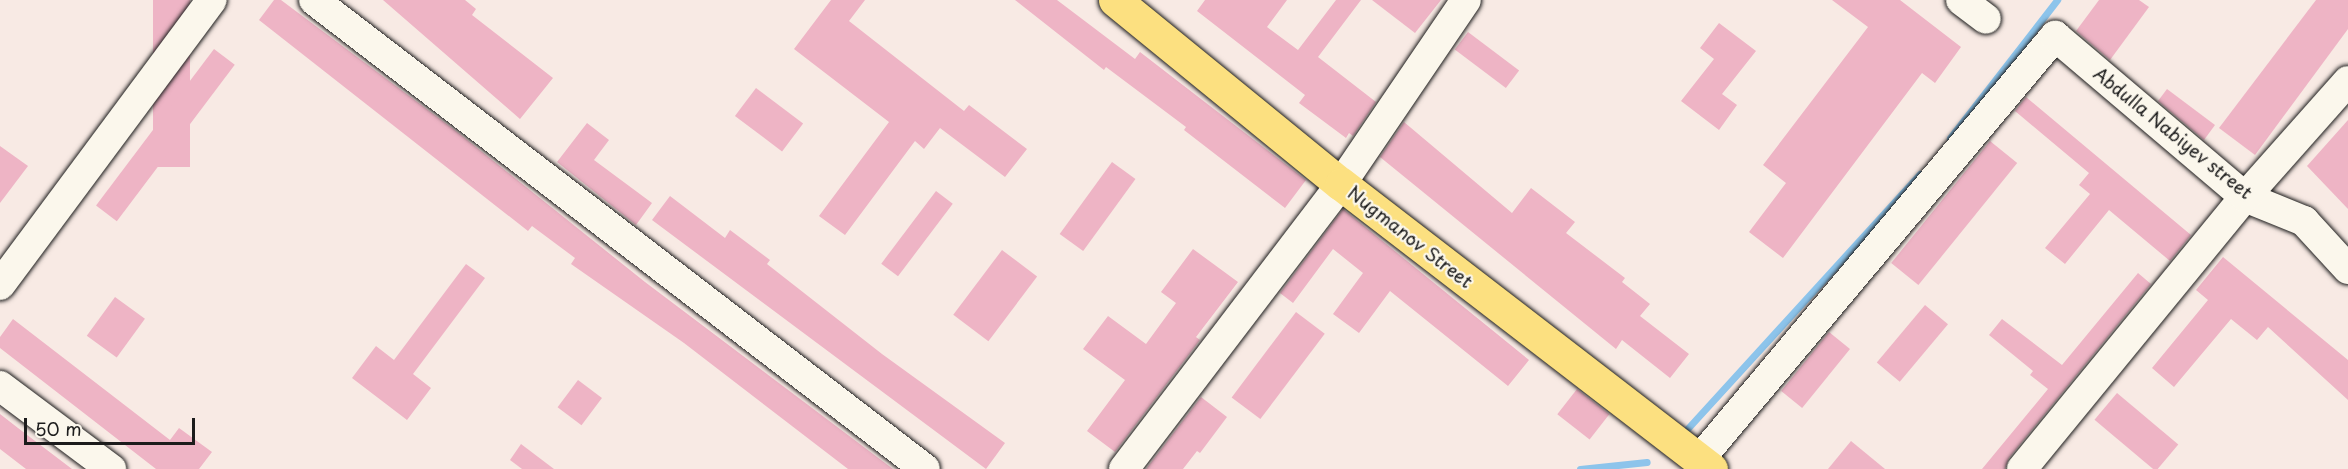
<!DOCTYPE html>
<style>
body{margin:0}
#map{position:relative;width:2348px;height:469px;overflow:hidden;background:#f8eae4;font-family:"Playpen Sans",sans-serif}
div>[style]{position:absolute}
.stream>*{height:7px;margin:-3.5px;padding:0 3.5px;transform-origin:3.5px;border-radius:3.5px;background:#8dc4eb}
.building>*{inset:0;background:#eeb4c5;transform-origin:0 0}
.roads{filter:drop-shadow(0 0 2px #1c1c1c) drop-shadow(0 0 2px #1c1c1c)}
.minor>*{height:30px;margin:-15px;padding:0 15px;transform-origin:15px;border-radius:15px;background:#fbf7ec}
.major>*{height:33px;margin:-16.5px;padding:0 16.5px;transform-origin:16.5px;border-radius:16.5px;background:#fce080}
span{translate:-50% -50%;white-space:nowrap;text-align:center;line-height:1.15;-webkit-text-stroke:4.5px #fbf7ec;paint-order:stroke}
.street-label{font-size:18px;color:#1c1c1c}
.scale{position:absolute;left:24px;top:418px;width:171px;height:27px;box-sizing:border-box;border:3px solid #1c1c1c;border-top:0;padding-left:8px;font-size:18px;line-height:21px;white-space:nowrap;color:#1c1c1c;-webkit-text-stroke:4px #fbf7ec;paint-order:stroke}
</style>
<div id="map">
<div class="stream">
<div style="left:1950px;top:138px;width:175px;rotate:-52.2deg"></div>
<div style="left:1688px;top:428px;width:344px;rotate:-47.6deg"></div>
<div style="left:1580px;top:469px;width:67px;rotate:-6deg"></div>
</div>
<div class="building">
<div style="left:153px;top:0;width:37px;height:167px"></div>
<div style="clip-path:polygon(274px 0,281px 0,456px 131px,645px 282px,893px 469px,848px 469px,684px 343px,571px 264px,575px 258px,532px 226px,528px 231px,259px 20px)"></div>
<div style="clip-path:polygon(383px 0,465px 0,476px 9px,472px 15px,553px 78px,520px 119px)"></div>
<div style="clip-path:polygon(831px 0,865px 0,849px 21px,964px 111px,969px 105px,1027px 149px,1005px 177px,940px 128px,924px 149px,915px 141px,845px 235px,819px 216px,889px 122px,794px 49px)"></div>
<div style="clip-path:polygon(1015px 0,1057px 0,1135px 59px,1140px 52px,1306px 180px,1285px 208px,1184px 130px,1186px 127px,1106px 67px,1104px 70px)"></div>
<div style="clip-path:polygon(1205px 0,1287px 0,1267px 27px,1298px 50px,1336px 0,1361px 0,1318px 57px,1376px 102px,1353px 136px,1349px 133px,1346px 138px,1299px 103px,1305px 95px,1197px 11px)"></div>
<div style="clip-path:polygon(1372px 0,1441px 0,1415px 33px)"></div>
<div style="clip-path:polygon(1832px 0,1900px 0,1961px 47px,1935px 83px,1922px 73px,1783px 258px,1749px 232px,1786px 183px,1763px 165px,1868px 27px)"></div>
<div style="clip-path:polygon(2099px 0,2139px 0,2149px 7px,2110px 60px,2076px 31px)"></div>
<div style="clip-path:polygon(2316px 0,2348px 0,2348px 29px,2255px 155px,2219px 128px)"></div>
<div style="clip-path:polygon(1719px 23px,1756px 51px,1722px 94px,1737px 105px,1719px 130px,1681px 101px,1714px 59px,1700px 48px)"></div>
<div style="left:1468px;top:32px;width:64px;height:22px;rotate:37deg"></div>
<div style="left:214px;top:49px;width:26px;height:196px;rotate:37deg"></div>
<div style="left:756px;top:88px;width:59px;height:35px;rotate:37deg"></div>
<div style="clip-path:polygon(2167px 89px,2215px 125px,2204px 140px,2158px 101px)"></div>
<div style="clip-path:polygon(2026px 97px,2191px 235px,2170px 261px,2109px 210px,2065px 264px,2045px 248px,2090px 194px,2079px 185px,2089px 173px,2015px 111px)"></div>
<div style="clip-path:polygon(2348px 120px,2348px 209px,2307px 166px)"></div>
<div style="clip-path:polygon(1404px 122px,1512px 213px,1531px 188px,1575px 222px,1566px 233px,1625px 278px,1622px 282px,1650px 304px,1640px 316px,1689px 354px,1670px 378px,1622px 340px,1616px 349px,1380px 157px)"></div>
<div style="clip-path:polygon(587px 123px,609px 140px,594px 160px,652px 203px,636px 225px,557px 162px)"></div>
<div style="left:1990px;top:141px;width:35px;height:157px;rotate:39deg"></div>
<div style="clip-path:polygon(0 146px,28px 166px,0 203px)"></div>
<div style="left:1112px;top:162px;width:29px;height:89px;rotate:36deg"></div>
<div style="left:936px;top:191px;width:21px;height:91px;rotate:37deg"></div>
<div style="clip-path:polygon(670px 196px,725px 238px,730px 230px,770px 260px,767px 264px,882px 354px,1005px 443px,986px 469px,652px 220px)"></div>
<div style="clip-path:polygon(1343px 209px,1529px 360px,1508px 386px,1390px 291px,1359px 333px,1333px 314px,1363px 273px,1333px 249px,1293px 303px,1280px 293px)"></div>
<div style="clip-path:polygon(1193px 249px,1238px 282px,1196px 337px,1200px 340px,1115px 452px,1087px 431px,1125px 380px,1083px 349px,1108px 316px,1146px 344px,1176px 303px,1161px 292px)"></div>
<div style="left:1002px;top:250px;width:44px;height:81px;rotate:37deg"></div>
<div style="clip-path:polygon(2223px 257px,2348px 360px,2348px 400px,2268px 327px,2257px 340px,2231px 319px,2174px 387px,2152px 368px,2208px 300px,2196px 290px)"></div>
<div style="clip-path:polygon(466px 264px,485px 278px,413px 374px,431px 388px,407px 420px,352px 378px,376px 346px,394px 360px)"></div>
<div style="clip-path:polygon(2138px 273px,2151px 284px,2009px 458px,2005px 469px,1982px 469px,2048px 389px,2030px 375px,2033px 371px,1989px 335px,2002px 319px,2062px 365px)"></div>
<div style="left:115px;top:297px;width:37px;height:48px;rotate:36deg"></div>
<div style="left:1925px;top:305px;width:30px;height:75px;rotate:40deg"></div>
<div style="left:1296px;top:312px;width:36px;height:107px;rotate:37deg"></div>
<div style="clip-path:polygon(13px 319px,170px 440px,179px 428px,212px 452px,199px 469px,156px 469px,0 348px,0 337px)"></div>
<div style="left:1829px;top:332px;width:27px;height:76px;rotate:39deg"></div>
<div style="left:578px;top:380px;width:30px;height:34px;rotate:37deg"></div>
<div style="left:1577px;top:389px;width:41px;height:32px;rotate:38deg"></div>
<div style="left:2117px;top:393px;width:80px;height:35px;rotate:40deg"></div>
<div style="clip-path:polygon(1201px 397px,1227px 417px,1200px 453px,1197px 451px,1183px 469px,1146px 469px)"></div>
<div style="clip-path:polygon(0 414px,18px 428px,72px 469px,26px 469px,0 449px)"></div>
<div style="clip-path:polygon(1851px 441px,1885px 469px,1828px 469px)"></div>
<div style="clip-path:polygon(521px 444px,554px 469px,522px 469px,510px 460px)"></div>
</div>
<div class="roads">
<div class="minor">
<div style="left:314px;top:0;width:770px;rotate:37.51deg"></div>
<div style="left:1961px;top:0;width:31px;rotate:37deg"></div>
<div style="left:0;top:285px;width:355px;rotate:-53.4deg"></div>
<div style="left:0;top:386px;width:139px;rotate:36.8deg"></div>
<div style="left:1699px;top:460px;width:554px;rotate:-49.98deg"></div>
<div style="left:2055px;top:36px;width:249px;rotate:40.3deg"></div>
<div style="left:2245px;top:197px;width:64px;rotate:22.1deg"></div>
<div style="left:2304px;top:221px;width:65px;rotate:47.5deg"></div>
<div style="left:1124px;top:469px;width:358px;rotate:-52.7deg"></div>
<div style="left:1341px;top:184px;width:222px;rotate:-55.8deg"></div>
<div style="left:2022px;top:469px;width:352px;rotate:-50.7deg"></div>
<div style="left:2245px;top:197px;width:155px;rotate:-48.4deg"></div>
</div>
<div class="major">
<div style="left:1115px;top:0;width:291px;rotate:39.2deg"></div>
<div style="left:1341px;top:184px;width:467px;rotate:37.6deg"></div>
</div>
</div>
<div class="street-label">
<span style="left:2173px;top:133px;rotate:39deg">Abdulla Nabiyev street</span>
<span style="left:1410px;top:237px;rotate:38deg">Nugmanov Street</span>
</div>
<div class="scale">50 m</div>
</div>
